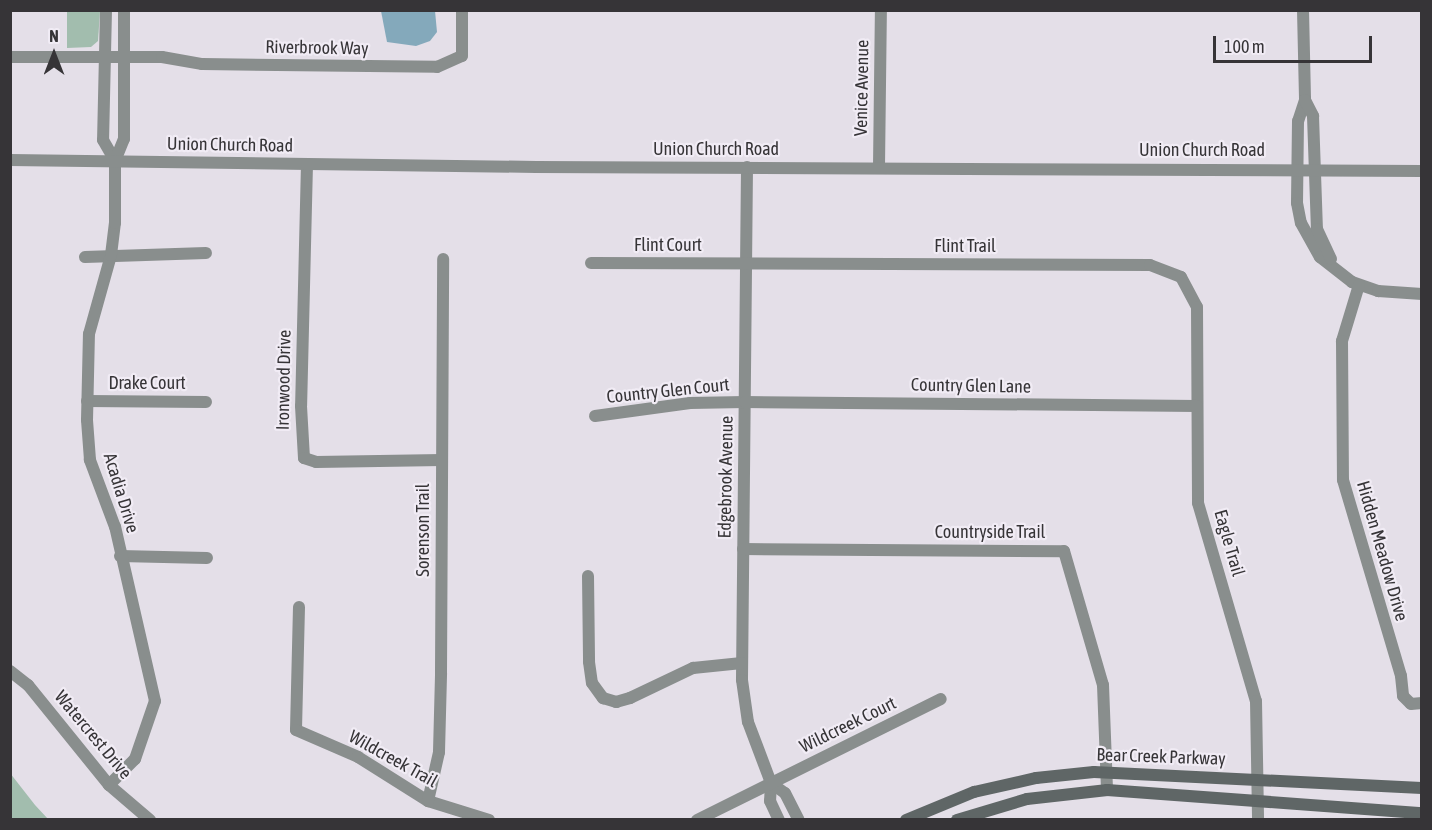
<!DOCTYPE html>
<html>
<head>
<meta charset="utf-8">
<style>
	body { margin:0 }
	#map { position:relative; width:1432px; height:830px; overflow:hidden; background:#e4dfe8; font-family:"Asap Condensed",sans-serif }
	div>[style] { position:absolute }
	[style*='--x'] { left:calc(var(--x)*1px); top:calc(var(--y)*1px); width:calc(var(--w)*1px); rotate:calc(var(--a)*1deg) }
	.green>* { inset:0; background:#a2bdae }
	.water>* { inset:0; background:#84a9bb }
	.minor>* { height:12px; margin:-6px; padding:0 6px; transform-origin:6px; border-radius:6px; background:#898e8d }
	.tertiary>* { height:12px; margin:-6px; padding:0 6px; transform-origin:6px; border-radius:6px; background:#898e8d }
	.secondary>* { height:12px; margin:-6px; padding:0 6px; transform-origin:6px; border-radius:6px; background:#5f6666 }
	span { translate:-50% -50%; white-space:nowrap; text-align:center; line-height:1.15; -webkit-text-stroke:4.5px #f1ecf5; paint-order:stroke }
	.street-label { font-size:18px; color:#363437 }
	.frame { position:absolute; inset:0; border:12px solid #363437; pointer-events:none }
	.north { position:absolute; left:24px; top:24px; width:60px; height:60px; -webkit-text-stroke:4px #f1ecf5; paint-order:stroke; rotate:0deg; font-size:16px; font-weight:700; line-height:24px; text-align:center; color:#363437 }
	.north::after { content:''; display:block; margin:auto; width:21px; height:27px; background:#363437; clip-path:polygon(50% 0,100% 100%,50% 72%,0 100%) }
	.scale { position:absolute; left:1213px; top:36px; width:159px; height:27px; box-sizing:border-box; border:3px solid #363437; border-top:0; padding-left:8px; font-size:18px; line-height:21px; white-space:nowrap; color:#363437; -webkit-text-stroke:4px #f1ecf5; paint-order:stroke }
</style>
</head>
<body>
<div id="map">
	<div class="green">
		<i style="clip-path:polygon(67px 11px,100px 11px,98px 41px,91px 47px,67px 48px)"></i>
		<i style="clip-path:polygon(10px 773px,35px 805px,48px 819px,11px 819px)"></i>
	</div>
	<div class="water">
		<i style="clip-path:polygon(381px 11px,435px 11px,437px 32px,430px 41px,416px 46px,387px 42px)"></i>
	</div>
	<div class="minor">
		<i style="--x:106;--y:10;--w:130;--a:91.3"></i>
		<i style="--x:103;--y:140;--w:24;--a:60"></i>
		<i style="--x:1303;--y:10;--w:90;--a:88.7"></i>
		<i style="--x:1305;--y:100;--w:22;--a:108"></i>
		<i style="--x:1298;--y:121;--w:82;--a:90.7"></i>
		<i style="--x:1297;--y:203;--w:20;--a:79"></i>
		<i style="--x:1301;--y:223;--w:39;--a:61"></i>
		<i style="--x:1320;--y:257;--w:41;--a:38"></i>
		<i style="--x:1352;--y:282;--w:28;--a:19"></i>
		<i style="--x:1378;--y:291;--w:44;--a:3.9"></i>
		<i style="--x:10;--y:57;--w:152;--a:0"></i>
		<i style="--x:162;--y:57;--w:41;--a:9.9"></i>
		<i style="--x:202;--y:64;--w:235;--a:0.7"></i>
		<i style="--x:437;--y:67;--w:27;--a:-24"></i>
		<i style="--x:462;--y:56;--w:46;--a:-90"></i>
		<i style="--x:1305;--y:100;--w:18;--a:63"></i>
		<i style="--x:1313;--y:116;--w:113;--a:88"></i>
		<i style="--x:1317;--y:229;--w:33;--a:65"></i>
		<i style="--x:307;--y:164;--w:242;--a:91.4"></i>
		<i style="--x:301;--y:406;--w:52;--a:86.7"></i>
		<i style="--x:304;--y:458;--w:13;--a:18"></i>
		<i style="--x:316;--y:462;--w:126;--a:-0.9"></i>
		<i style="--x:879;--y:166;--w:156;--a:-89.3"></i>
		<i style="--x:747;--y:167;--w:513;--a:90.56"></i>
		<i style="--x:742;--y:680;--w:42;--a:81.9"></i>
		<i style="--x:748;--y:722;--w:65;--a:69.3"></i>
		<i style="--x:771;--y:783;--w:18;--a:93"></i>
		<i style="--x:770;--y:801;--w:21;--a:65"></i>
		<i style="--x:85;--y:257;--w:121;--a:-1.9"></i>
		<i style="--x:591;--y:263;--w:559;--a:0.2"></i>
		<i style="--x:1150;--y:265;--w:33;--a:21"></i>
		<i style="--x:1181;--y:277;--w:34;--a:62"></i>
		<i style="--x:1197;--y:307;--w:196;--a:89.7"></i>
		<i style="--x:1198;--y:503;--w:206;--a:73.7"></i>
		<i style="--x:1256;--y:701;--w:119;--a:89"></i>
		<i style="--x:1359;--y:285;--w:59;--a:106.9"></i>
		<i style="--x:1342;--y:341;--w:139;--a:89.6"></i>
		<i style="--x:1343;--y:480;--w:204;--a:73.5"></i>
		<i style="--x:1401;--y:676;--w:20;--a:84"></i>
		<i style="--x:1403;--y:696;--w:11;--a:45"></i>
		<i style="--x:1411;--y:704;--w:11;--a:-5"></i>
		<i style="--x:87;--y:401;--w:119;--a:0.5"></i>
		<i style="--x:595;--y:416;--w:96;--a:-7.8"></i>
		<i style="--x:690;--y:403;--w:55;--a:-1"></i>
		<i style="--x:745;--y:402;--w:452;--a:0.5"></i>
		<i style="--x:743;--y:549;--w:321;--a:0.4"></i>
		<i style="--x:1064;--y:551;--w:140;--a:73.8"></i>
		<i style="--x:1103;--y:685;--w:105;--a:87.8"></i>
		<i style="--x:120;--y:556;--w:87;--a:1.3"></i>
		<i style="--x:588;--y:576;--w:86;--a:89.3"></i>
		<i style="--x:589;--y:662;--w:21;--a:82"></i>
		<i style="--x:592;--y:683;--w:19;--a:54"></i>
		<i style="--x:603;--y:698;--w:14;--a:17"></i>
		<i style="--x:616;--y:702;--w:15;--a:-16"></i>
		<i style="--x:630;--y:698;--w:70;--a:-25.5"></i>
		<i style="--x:693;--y:668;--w:49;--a:-5.8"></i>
		<i style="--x:299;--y:607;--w:123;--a:91.4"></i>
		<i style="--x:296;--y:730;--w:68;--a:23.5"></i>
		<i style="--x:358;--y:757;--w:83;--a:32.2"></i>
		<i style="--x:428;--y:801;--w:64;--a:17.3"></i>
		<i style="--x:10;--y:671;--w:23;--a:38"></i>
		<i style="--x:28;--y:685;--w:129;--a:51"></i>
		<i style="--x:109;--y:785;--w:54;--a:40.5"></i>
		<i style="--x:771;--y:783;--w:17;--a:36"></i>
		<i style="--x:785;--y:793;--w:30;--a:63"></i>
		<i style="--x:109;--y:785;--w:37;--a:-45"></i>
		<i style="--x:135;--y:759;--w:61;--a:-71"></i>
		<i style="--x:155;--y:701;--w:179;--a:-102.9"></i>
		<i style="--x:115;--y:527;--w:72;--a:-110.5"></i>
		<i style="--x:90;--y:460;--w:40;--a:-94.3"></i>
		<i style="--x:87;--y:420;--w:86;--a:-88.7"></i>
		<i style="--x:89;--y:334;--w:82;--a:-74.4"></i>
		<i style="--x:111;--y:255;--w:32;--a:-83"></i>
		<i style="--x:115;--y:223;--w:62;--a:-90"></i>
		<i style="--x:115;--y:161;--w:24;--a:-68"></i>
		<i style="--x:124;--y:139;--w:129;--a:-90"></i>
		<i style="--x:428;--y:801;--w:50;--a:-77.3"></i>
		<i style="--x:439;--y:752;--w:79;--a:-88.5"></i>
		<i style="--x:441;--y:673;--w:414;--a:-89.7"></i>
		<i style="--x:697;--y:820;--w:272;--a:-26.4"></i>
	</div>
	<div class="tertiary">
		<i style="--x:10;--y:160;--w:526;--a:0.76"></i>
		<i style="--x:536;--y:167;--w:886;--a:0.26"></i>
	</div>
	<div class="secondary">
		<i style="--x:906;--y:820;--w:74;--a:-22.4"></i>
		<i style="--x:974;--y:792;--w:64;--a:-12.7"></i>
		<i style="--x:1036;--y:778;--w:58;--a:-5.9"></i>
		<i style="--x:1094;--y:772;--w:328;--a:2.8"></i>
		<i style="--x:957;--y:820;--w:73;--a:-16.7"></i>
		<i style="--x:1027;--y:799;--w:81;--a:-6.4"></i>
		<i style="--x:1107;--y:790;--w:316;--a:4.2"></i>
	</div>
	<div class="street-label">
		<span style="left:317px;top:48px;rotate:1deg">Riverbrook Way</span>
		<span style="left:862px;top:88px;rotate:-89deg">Venice Avenue</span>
		<span style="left:230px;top:145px;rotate:1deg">Union Church Road</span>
		<span style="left:716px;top:149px">Union Church Road</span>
		<span style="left:1202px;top:150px">Union Church Road</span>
		<span style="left:668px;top:245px">Flint Court</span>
		<span style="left:965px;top:246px">Flint Trail</span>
		<span style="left:284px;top:380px;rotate:-89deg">Ironwood Drive</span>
		<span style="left:147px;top:383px">Drake Court</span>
		<span style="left:971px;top:386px;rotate:1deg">Country Glen Lane</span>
		<span style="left:668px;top:391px;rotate:-6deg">Country Glen Court</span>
		<span style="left:726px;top:477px;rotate:-89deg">Edgebrook Avenue</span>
		<span style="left:121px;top:493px;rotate:73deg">Acadia Drive</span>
		<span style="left:423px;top:530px;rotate:-90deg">Sorenson Trail</span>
		<span style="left:990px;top:532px">Countryside Trail</span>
		<span style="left:1229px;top:543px;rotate:74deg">Eagle Trail</span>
		<span style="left:1382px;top:551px;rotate:74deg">Hidden Meadow Drive</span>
		<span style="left:848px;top:725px;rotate:-26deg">Wildcreek Court</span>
		<span style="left:93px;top:735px;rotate:50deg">Watercrest Drive</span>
		<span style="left:1161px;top:757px;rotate:2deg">Bear Creek Parkway</span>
		<span style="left:393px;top:759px;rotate:29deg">Wildcreek Trail</span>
	</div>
	<div class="frame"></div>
	<div class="north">N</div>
	<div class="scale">100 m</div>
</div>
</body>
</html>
